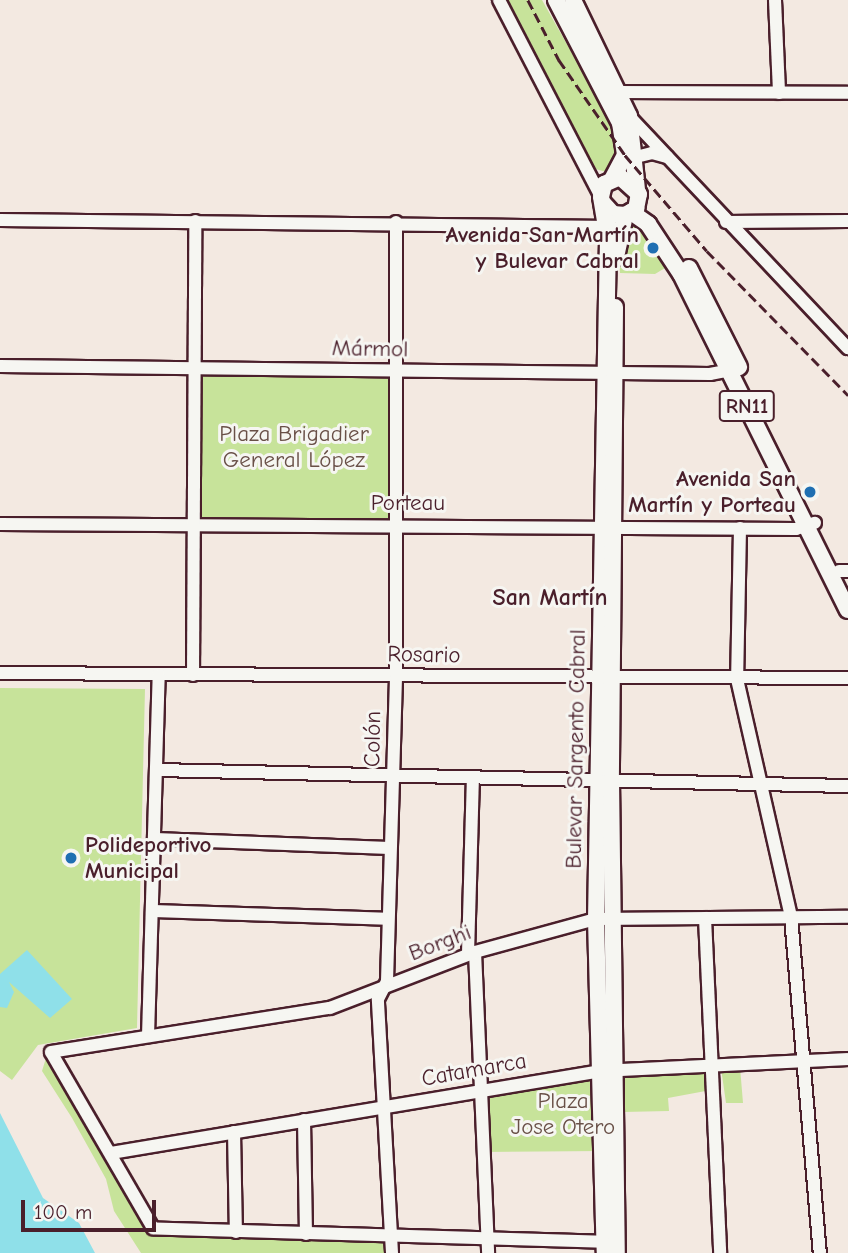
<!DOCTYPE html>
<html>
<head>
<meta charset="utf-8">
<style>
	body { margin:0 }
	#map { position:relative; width:848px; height:1253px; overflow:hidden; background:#f3e9e1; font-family:"Comic Neue",sans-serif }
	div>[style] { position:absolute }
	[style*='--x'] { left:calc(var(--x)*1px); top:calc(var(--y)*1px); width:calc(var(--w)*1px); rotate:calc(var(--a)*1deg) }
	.green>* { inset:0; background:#c7e39a }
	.water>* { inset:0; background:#8fe0e9 }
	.roads { filter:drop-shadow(2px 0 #4a1f2b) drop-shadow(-2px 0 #4a1f2b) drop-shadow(0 2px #4a1f2b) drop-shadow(0 -2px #4a1f2b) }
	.minor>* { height:12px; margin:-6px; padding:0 6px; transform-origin:6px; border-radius:6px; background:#f6f6f2 }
	.major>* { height:16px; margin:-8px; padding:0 8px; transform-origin:8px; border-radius:8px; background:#f6f6f2 }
	.rail>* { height:2.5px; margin-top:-1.25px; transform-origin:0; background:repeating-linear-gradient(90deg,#4a1f2b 0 10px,transparent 0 15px) }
	.dots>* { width:19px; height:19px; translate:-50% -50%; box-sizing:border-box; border:4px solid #f6f6f2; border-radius:50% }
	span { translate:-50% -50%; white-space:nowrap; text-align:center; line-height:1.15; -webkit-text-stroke:6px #f6f6f2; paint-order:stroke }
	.shield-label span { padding:2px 5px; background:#f6f6f2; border:2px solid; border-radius:5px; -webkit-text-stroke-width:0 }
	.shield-label { font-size:21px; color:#4a1f2b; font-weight:700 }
	.poi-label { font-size:23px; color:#4a1f2b; font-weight:700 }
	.right { translate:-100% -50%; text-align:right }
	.left { translate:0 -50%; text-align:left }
	.street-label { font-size:23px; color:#4a1f2b }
	.park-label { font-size:23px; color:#695047 }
	.neighbourhood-label { font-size:24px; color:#4a1f2b; font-weight:700 }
	.scale { position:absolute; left:21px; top:1200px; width:135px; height:32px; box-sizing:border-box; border:4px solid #4a1f2b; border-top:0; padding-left:9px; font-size:21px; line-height:24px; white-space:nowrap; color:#4a1f2b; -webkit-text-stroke:5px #f6f6f2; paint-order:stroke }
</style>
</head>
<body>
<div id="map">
	<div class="green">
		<i style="clip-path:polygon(507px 0,542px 0,613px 126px,618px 156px,606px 172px,592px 168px)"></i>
		<i style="clip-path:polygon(632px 223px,636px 225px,665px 268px,655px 274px,620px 273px,619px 245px,625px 225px)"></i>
		<i style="clip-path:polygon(194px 368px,396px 371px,395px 524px,192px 526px)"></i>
		<i style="clip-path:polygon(0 688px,145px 689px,137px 1028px,38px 1045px,12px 1080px,0 1071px)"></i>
		<i style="clip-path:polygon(54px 1056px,153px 1228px,390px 1239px,392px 1253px,141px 1253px,114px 1211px,106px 1179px,72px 1118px,42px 1071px,46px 1058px)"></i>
		<i style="clip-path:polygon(740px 1067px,743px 1103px,726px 1103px,721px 1068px)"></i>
		<i style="clip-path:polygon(711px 1069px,711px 1090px,668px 1098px,669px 1111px,623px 1112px,621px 1073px)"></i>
		<i style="clip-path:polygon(601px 1071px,603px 1151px,484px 1152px,484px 1089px)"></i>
	</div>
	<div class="water">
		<i style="clip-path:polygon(27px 950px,72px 999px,50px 1018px,9px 982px,14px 992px,7px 1008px,0 1007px,0 974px)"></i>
		<i style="clip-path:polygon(0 1113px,43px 1198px,79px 1223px,95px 1253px,0 1253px)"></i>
	</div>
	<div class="roads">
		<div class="minor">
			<i style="--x:499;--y:0;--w:222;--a:62.6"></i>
			<i style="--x:775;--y:0;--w:93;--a:87.5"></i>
			<i style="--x:614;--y:92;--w:234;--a:0.2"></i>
			<i style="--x:629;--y:116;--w:319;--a:46.7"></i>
			<i style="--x:636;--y:157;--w:16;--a:-14"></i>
			<i style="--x:652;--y:153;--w:16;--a:15"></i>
			<i style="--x:0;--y:220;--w:612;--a:0.66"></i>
			<i style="--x:726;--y:222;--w:122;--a:-0.5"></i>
			<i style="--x:0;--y:366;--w:710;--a:0.65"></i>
			<i style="--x:710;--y:374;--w:26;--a:-11"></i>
			<i style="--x:0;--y:524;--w:796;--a:0.36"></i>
			<i style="--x:796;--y:529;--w:20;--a:-18"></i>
			<i style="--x:740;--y:528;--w:151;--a:91.1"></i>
			<i style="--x:737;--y:679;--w:244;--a:77.2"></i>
			<i style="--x:791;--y:917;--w:337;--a:85.1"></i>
			<i style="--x:839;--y:571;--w:9;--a:0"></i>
			<i style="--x:0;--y:673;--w:848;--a:0.34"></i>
			<i style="--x:193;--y:675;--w:454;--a:-89.7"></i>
			<i style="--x:157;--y:770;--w:691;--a:1.33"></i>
			<i style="--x:155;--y:839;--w:235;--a:2.2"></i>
			<i style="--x:152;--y:911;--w:236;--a:1.9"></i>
			<i style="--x:705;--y:918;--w:335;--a:87.4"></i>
			<i style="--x:475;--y:952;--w:301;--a:87.5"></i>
			<i style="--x:468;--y:954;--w:176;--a:-88.4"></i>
			<i style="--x:148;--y:1036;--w:361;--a:-88.3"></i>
			<i style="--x:304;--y:1120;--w:114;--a:89"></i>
			<i style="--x:234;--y:1132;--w:100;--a:88.9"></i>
			<i style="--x:111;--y:1153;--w:497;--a:-9.5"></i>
			<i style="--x:601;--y:1071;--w:247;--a:-2.8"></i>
			<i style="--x:614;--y:1242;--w:461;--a:-178.3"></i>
			<i style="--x:153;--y:1228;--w:203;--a:-120.1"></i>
			<i style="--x:51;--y:1052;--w:282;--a:-9"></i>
			<i style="--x:330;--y:1008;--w:155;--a:-21.1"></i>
			<i style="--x:475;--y:952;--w:125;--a:-15.3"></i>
			<i style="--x:596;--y:919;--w:252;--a:-0.5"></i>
			<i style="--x:392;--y:1253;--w:254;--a:-93.2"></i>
			<i style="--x:378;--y:999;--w:20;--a:-63"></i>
			<i style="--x:387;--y:981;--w:306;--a:-88.3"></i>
			<i style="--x:396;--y:675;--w:453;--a:-90"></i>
		</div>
		<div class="major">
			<i style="--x:556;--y:0;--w:139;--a:62.5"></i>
			<i style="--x:620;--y:123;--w:32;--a:81"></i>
			<i style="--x:625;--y:155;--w:26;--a:118"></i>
			<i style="--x:573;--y:0;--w:129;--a:64.2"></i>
			<i style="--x:629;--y:116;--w:74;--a:83.8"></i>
			<i style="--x:603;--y:203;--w:15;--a:48"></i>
			<i style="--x:613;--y:214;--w:12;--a:5"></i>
			<i style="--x:625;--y:215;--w:13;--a:-29"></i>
			<i style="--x:636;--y:209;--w:15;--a:-79"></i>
			<i style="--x:639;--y:194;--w:25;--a:-138"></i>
			<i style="--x:620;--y:177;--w:17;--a:156"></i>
			<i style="--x:604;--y:184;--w:13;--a:103"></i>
			<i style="--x:601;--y:197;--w:43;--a:80.5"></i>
			<i style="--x:608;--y:239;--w:680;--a:91.01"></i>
			<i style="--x:596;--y:919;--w:334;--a:88.5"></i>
			<i style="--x:631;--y:212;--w:21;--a:35"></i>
			<i style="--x:648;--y:224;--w:60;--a:56.6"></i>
			<i style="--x:681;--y:274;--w:375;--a:63.6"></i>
			<i style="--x:616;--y:257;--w:43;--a:-77.9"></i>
			<i style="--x:689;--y:268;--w:111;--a:63.2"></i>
			<i style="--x:615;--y:307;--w:473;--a:90.5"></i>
			<i style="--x:611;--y:780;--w:473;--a:89.3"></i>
		</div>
	</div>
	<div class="rail">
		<i style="--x:528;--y:0;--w:68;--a:62.7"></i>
		<i style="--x:559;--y:60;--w:116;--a:55.2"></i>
		<i style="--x:625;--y:155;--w:126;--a:49.5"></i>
		<i style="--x:707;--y:251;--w:202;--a:45.6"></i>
	</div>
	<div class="dots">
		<i style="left:653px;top:248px;background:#1f6fb2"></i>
		<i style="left:810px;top:492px;background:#1f6fb2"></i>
		<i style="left:71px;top:858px;background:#1f6fb2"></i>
	</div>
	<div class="shield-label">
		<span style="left:747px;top:406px">RN11</span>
	</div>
	<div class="poi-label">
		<span class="right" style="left:639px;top:248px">Avenida San Martín<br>y Bulevar Cabral</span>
		<span class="right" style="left:796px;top:492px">Avenida San<br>Martín y Porteau</span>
		<span class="left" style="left:85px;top:858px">Polideportivo<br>Municipal</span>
	</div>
	<div class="street-label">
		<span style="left:370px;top:349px;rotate:1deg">Mármol</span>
		<span style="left:408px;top:503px">Porteau</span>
		<span style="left:424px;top:655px;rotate:1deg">Rosario</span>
		<span style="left:373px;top:739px;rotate:-89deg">Colón</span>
		<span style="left:576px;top:749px;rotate:-89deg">Bulevar Sargento Cabral</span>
		<span style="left:440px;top:943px;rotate:-21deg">Borghi</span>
		<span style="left:474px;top:1070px;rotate:-10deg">Catamarca</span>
	</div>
	<div class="park-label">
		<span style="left:294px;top:447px">Plaza Brigadier<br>General López</span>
		<span style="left:563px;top:1114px">Plaza<br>Jose Otero</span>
	</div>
	<div class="neighbourhood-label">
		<span style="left:550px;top:598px">San Martín</span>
	</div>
	<div class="scale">100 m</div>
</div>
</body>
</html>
